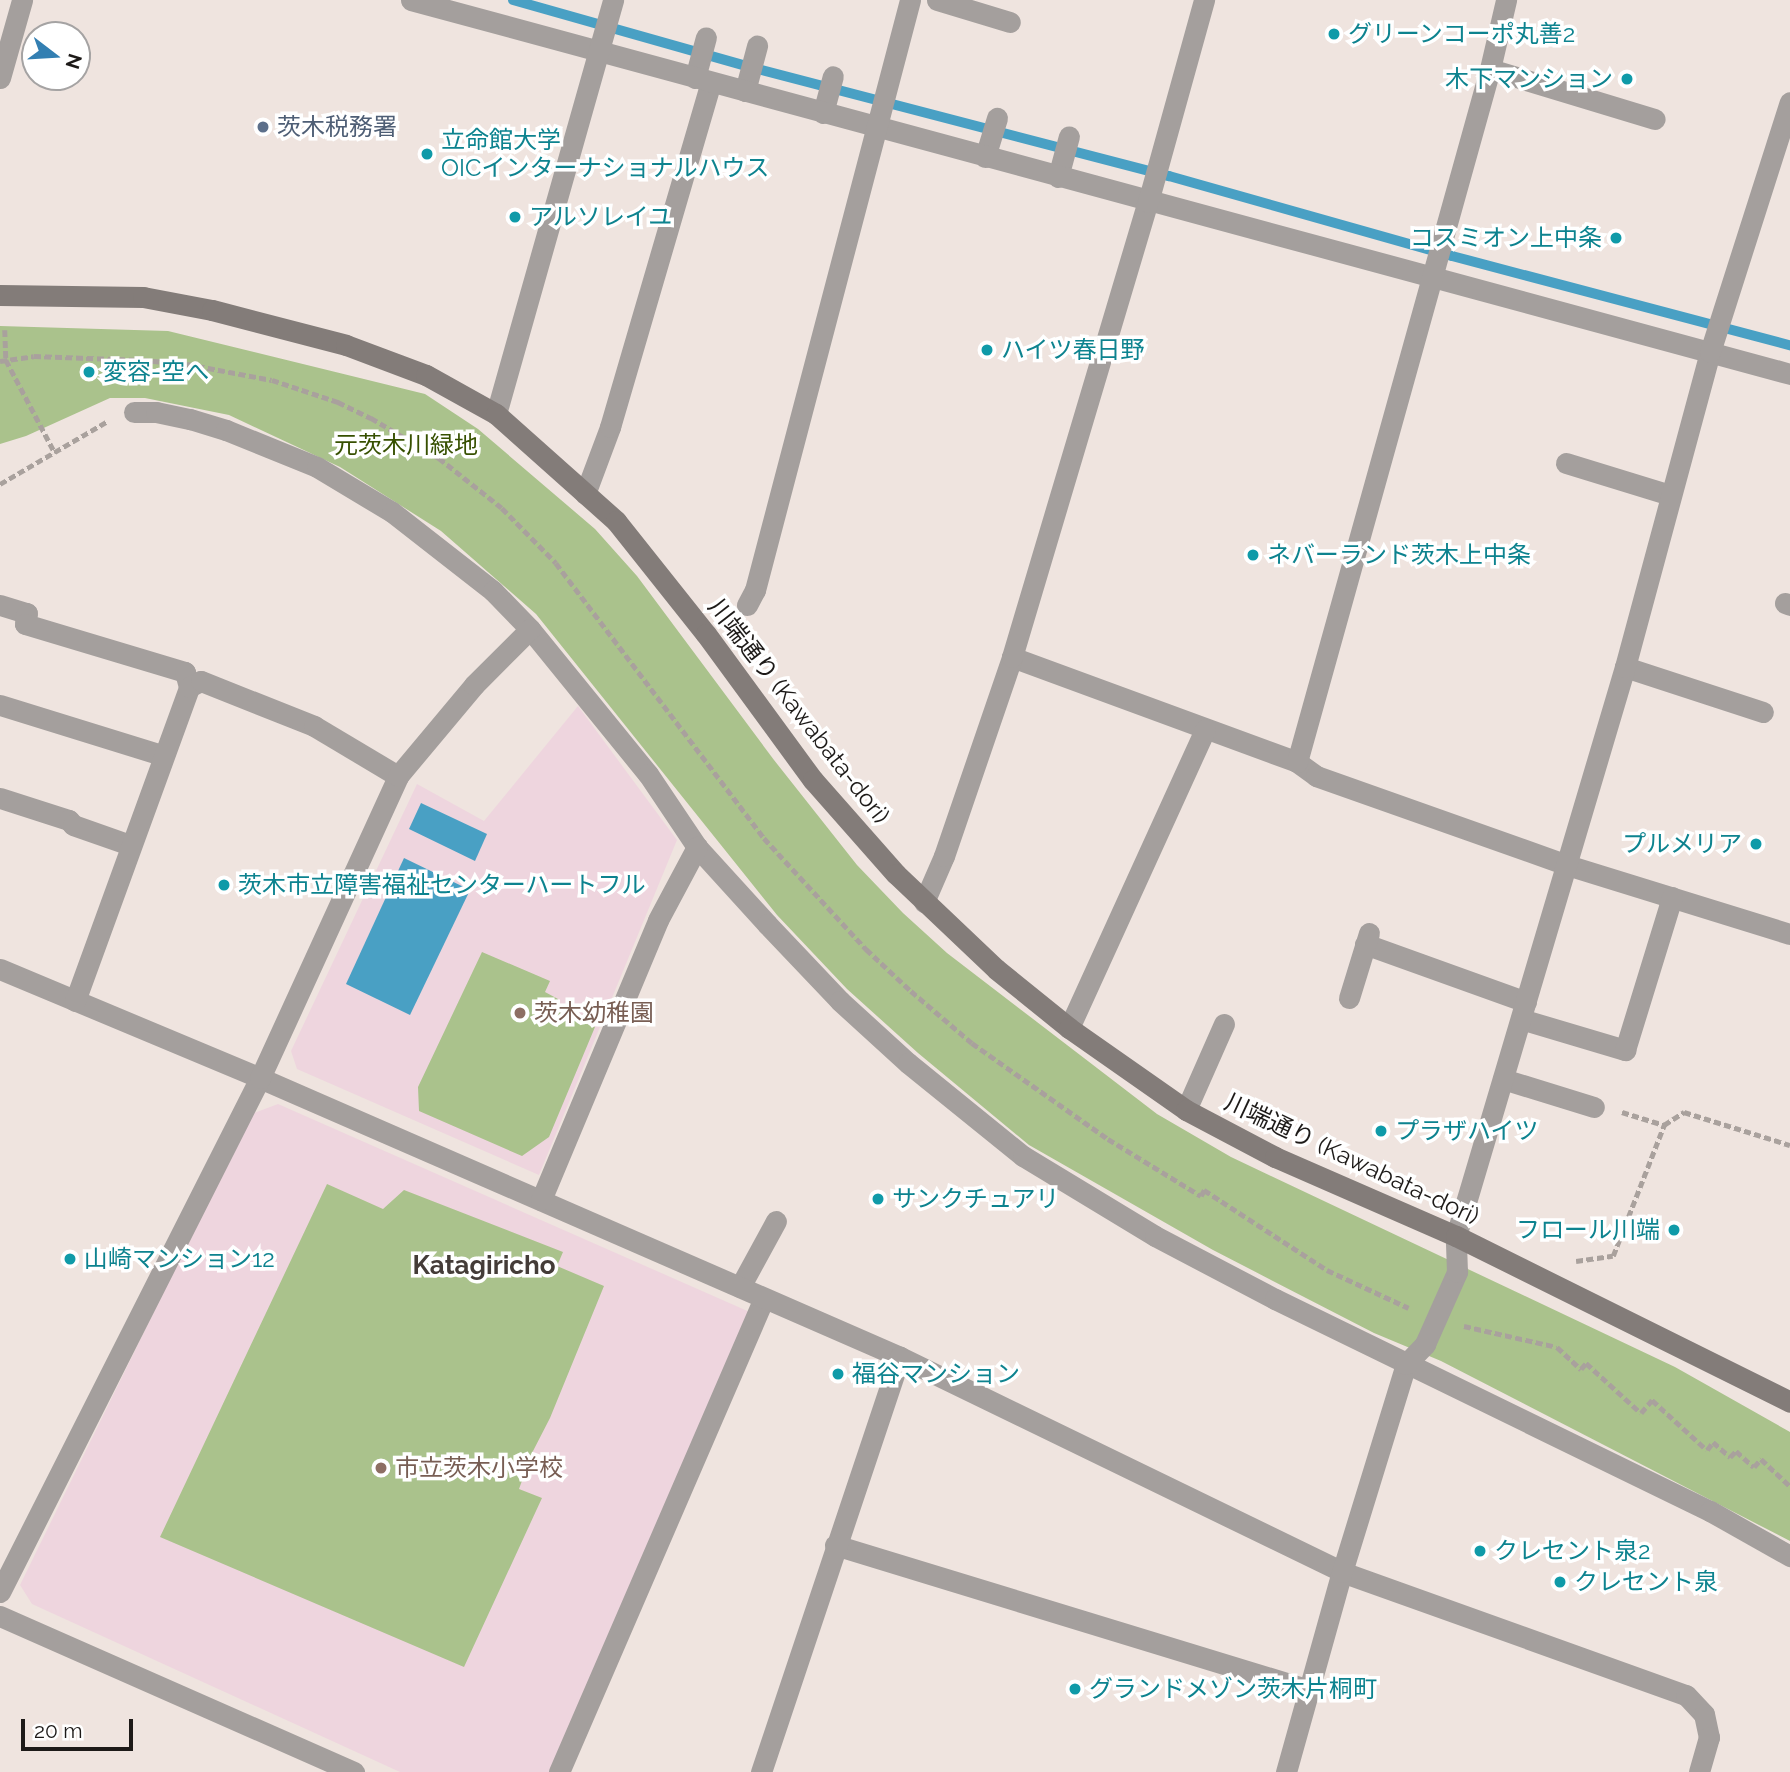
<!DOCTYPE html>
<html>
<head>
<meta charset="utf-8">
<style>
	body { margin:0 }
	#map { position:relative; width:1790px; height:1772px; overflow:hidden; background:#efe4df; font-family:Raleway,"Noto Sans JP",sans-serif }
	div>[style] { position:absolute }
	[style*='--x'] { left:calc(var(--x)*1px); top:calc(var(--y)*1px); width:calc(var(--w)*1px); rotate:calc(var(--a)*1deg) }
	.education>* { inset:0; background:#eed5de }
	.green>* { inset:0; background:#aac28c }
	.water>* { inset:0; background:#49a0c4 }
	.stream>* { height:10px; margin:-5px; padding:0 5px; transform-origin:5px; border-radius:5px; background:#49a0c4 }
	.path>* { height:4.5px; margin-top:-2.25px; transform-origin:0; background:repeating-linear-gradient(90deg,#a9a19d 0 7px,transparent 0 10.5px) }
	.lane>* { height:21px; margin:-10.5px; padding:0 10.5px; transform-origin:10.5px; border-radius:10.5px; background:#a49f9d }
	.street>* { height:21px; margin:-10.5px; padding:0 10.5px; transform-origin:10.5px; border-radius:10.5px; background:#a49f9d }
	.secondary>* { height:21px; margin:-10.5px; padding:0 10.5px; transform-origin:10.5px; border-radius:10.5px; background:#837c79 }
	.dots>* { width:19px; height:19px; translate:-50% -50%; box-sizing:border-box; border:4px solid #fff; border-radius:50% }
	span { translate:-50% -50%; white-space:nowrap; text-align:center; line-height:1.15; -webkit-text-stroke:7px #fff; paint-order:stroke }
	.culture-label { font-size:24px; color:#0d838f }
	.left { translate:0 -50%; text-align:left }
	.right { translate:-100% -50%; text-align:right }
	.service-label { font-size:24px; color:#4e5e75 }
	.park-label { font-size:24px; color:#375001 }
	.street-label { font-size:24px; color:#1d1a18 }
	.education-label { font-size:24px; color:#785e54 }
	.neighbourhood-label { font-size:26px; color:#443c38; font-weight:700 }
	.north { position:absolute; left:21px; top:21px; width:70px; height:70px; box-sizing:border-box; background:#fff; border:2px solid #a5a3a3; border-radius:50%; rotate:107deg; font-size:19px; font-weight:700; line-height:28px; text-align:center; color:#1d1a18 }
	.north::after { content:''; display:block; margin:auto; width:24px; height:32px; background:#337fb2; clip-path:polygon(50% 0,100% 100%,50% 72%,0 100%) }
	.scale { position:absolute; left:21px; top:1719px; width:112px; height:32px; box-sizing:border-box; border:4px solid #1d1a18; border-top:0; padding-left:9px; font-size:21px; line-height:24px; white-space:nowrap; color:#1d1a18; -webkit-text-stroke:5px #fff; paint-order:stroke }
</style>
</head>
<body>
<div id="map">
	<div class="education">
		<i style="clip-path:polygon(578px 706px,677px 840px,539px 1175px,297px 1069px,291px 1051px,417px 784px,484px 821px)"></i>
		<i style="clip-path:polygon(278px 1104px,752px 1313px,554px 1772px,400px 1772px,32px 1604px,20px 1585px,251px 1114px)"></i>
	</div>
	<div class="green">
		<i style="clip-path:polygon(0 326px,168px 331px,425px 394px,478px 429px,595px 529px,637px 576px,774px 760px,857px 865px,903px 913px,947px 953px,1157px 1114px,1231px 1157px,1675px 1367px,1790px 1432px,1790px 1541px,1441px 1361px,1374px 1333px,1213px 1250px,1029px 1145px,918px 1053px,847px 989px,777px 915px,536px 614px,441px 531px,340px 467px,229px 415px,145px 398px,110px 398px,26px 436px,0 444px)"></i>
		<i style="clip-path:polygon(482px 952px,550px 981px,545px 992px,558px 999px,554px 1010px,595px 1027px,549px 1137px,522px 1156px,419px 1111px,418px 1087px)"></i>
		<i style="clip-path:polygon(327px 1184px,383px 1209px,404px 1190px,563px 1252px,557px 1266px,604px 1286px,550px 1418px,532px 1453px,519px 1489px,542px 1498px,464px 1667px,160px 1537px)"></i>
	</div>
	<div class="water">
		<i style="clip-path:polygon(421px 803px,487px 834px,475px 861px,409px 829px)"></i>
		<i style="clip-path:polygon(404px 858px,470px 890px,410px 1015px,346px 984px)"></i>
	</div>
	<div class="stream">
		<i style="--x:513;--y:0;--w:242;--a:15.8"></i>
		<i style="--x:746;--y:66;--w:437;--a:14.6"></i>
		<i style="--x:1169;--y:176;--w:294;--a:15.8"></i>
		<i style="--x:1452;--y:256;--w:350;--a:14.8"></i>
	</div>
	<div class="path">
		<i style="--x:5;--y:330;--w:30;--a:88"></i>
		<i style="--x:6;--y:360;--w:105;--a:62.2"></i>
		<i style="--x:0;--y:361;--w:34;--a:-8"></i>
		<i style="--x:34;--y:356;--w:108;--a:2.1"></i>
		<i style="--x:142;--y:360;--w:45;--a:5.1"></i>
		<i style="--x:187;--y:364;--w:86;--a:10.7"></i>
		<i style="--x:272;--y:380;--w:70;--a:18.4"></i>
		<i style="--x:338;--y:402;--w:37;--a:26"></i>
		<i style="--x:371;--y:418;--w:79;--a:30.5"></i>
		<i style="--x:439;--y:458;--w:80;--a:38.4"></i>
		<i style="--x:502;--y:508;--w:77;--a:45.5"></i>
		<i style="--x:556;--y:563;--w:345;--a:52.9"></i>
		<i style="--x:764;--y:838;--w:151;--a:47.4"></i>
		<i style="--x:866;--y:949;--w:62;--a:43"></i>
		<i style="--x:911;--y:991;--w:80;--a:40.4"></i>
		<i style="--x:972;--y:1043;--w:166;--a:35.2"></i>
		<i style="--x:1108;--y:1139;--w:109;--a:31.5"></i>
		<i style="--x:1201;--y:1196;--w:7;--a:-63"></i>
		<i style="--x:1204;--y:1190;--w:147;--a:33"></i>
		<i style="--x:1327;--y:1270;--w:90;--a:24.9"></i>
		<i style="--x:0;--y:484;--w:125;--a:-30.3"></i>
		<i style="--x:1622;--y:1112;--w:44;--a:17.2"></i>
		<i style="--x:1664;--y:1125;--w:24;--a:-33"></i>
		<i style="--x:1684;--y:1112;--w:111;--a:17.3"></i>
		<i style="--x:1576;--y:1261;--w:37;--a:-8"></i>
		<i style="--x:1613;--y:1256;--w:141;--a:-68.7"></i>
		<i style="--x:1464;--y:1326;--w:95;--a:12.7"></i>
		<i style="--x:1557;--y:1347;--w:33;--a:43"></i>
		<i style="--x:1581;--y:1369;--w:8;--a:-50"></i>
		<i style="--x:1586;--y:1363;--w:74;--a:42.3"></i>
		<i style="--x:1641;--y:1413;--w:17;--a:-50"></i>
		<i style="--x:1652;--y:1400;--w:74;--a:42.3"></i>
		<i style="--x:1707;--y:1450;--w:10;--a:-53"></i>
		<i style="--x:1713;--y:1442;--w:23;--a:41"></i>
		<i style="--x:1730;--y:1457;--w:8;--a:-45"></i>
		<i style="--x:1736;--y:1451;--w:24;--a:42"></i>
		<i style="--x:1754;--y:1467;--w:11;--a:-49"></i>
		<i style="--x:1761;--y:1459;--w:40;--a:43"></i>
	</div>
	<div class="lane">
		<i style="--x:937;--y:0;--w:76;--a:16.8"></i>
		<i style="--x:695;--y:78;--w:42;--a:-75"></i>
		<i style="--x:745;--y:91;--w:47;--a:-75.1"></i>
		<i style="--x:823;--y:113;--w:38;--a:-75"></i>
		<i style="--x:985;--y:157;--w:41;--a:-72.9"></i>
		<i style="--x:1058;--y:177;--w:42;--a:-75"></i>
		<i style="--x:1566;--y:463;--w:109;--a:17.1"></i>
		<i style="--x:585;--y:494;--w:72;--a:-69.5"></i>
		<i style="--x:610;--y:427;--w:359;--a:-73.7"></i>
		<i style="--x:1785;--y:603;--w:5;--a:22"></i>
		<i style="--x:1625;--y:667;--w:145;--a:18.1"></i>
		<i style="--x:1297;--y:762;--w:24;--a:36"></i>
		<i style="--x:1316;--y:776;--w:266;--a:19.5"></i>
		<i style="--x:0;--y:798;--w:72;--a:17.7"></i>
		<i style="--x:69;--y:820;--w:6;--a:51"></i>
		<i style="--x:73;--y:825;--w:60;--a:19.3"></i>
		<i style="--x:1365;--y:944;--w:171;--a:19.8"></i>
		<i style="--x:1349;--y:998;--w:68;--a:-72.9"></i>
		<i style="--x:1503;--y:1079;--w:95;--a:17.1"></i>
		<i style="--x:1186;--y:1110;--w:94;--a:-66.2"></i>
		<i style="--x:740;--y:1287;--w:75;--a:-61.4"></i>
		<i style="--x:835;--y:1545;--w:496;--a:17"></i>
		<i style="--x:559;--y:1772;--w:516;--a:-66.61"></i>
	</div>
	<div class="street">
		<i style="--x:411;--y:0;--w:1429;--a:15.17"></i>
		<i style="--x:1490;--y:69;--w:172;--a:16.9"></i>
		<i style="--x:0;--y:78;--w:81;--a:-74.2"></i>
		<i style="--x:134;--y:412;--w:22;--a:0"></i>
		<i style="--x:156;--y:412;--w:35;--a:12"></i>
		<i style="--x:190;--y:419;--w:38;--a:17"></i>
		<i style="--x:226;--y:430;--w:98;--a:22.1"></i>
		<i style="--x:317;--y:467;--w:87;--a:31"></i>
		<i style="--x:392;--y:512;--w:128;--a:38"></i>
		<i style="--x:493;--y:591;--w:53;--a:45.8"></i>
		<i style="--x:530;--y:629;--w:187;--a:50.9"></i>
		<i style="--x:648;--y:774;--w:88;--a:56.1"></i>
		<i style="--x:697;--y:847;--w:104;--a:47.7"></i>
		<i style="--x:767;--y:924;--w:106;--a:46.5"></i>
		<i style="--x:840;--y:1001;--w:92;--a:42.4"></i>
		<i style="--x:908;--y:1063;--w:148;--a:39"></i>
		<i style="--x:1023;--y:1156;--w:154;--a:31.2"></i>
		<i style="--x:1155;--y:1236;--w:136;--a:27.7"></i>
		<i style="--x:1275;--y:1299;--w:484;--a:26"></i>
		<i style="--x:1710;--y:1511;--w:92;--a:29.4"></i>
		<i style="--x:496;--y:414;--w:430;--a:-74.2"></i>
		<i style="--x:0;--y:605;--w:28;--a:17"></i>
		<i style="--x:27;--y:613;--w:11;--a:100"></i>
		<i style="--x:25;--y:624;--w:167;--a:16.7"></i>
		<i style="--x:185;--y:672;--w:16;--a:75"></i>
		<i style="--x:747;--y:605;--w:17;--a:-62"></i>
		<i style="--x:755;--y:590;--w:610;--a:-75.28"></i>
		<i style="--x:1012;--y:657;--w:304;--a:20.2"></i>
		<i style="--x:1297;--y:762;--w:719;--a:-74.44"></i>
		<i style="--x:1490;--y:69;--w:71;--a:-76.9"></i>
		<i style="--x:0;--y:705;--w:170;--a:17.2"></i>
		<i style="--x:1567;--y:865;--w:233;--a:17.2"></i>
		<i style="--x:924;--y:902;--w:50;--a:-66.5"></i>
		<i style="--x:944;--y:856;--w:210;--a:-71.1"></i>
		<i style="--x:1012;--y:657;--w:475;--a:-73.4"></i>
		<i style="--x:1148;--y:202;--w:210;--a:-74.5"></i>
		<i style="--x:0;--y:969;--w:282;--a:22.7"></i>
		<i style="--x:260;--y:1078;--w:698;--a:23.55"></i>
		<i style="--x:900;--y:1357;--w:492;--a:25.9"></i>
		<i style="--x:1342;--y:1572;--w:365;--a:19.7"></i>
		<i style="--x:1686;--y:1695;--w:26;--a:47"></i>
		<i style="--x:1704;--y:1714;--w:24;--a:78"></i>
		<i style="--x:1709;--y:1737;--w:36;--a:106"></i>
		<i style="--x:75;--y:1001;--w:334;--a:-70"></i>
		<i style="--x:189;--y:687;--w:13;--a:-27"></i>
		<i style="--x:201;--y:681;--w:122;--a:21.7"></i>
		<i style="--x:314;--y:726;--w:98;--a:30.8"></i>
		<i style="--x:1521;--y:1019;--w:109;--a:16.6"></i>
		<i style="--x:1625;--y:1050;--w:160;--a:-72.9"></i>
		<i style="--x:1069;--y:1028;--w:328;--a:-65.5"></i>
		<i style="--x:541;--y:1200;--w:303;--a:-67.3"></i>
		<i style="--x:658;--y:920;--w:83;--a:-61.9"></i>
		<i style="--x:0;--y:1592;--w:576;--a:-63.17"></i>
		<i style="--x:260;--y:1078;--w:332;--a:-65.4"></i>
		<i style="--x:398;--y:776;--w:119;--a:-50.1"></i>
		<i style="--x:474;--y:685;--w:79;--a:-45"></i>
		<i style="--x:0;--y:1616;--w:387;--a:23.8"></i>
		<i style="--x:761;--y:1772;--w:438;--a:-71.5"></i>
		<i style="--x:1286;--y:1772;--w:208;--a:-74.4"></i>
		<i style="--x:1342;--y:1572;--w:218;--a:-72.9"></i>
		<i style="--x:1406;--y:1364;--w:28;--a:-46"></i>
		<i style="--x:1425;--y:1344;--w:79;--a:-66"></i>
		<i style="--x:1457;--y:1272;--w:36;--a:-92"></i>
		<i style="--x:1456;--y:1236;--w:594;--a:-73.46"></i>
		<i style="--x:1625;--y:667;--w:326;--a:-74.9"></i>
		<i style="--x:1710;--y:352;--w:262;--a:-72.3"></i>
	</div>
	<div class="secondary">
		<i style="--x:0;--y:295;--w:143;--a:0.8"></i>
		<i style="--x:143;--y:297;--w:70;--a:10.7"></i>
		<i style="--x:212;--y:310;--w:138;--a:14.6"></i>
		<i style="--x:346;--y:345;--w:85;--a:20.6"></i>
		<i style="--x:426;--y:375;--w:80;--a:29.1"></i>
		<i style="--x:496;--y:414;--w:161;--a:41.7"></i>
		<i style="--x:616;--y:521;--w:144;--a:51.5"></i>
		<i style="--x:706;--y:634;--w:181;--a:53.8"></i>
		<i style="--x:813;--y:780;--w:125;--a:48.6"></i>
		<i style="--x:896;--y:874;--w:138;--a:43.5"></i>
		<i style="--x:996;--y:969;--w:94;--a:38.9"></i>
		<i style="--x:1069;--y:1028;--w:143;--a:35"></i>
		<i style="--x:1186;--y:1110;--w:101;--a:27.8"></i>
		<i style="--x:1275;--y:1157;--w:197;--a:23.6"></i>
		<i style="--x:1456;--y:1236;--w:373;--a:26.4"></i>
	</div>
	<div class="dots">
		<i style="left:1334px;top:34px;background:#0f9aa8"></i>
		<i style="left:1627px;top:79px;background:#0f9aa8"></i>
		<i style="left:263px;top:127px;background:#5c6f8a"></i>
		<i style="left:427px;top:154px;background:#0f9aa8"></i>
		<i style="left:515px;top:217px;background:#0f9aa8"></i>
		<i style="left:1616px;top:238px;background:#0f9aa8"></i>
		<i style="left:987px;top:350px;background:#0f9aa8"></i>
		<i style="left:89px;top:372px;background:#0f9aa8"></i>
		<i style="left:1253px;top:555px;background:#0f9aa8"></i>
		<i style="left:1756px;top:844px;background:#0f9aa8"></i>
		<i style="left:224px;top:885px;background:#0f9aa8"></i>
		<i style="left:520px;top:1013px;background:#8d6e63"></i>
		<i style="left:1381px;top:1131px;background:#0f9aa8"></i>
		<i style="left:878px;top:1199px;background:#0f9aa8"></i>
		<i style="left:1674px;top:1230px;background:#0f9aa8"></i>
		<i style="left:70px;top:1259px;background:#0f9aa8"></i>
		<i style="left:838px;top:1374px;background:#0f9aa8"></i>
		<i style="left:381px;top:1468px;background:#8d6e63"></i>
		<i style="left:1480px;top:1551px;background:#0f9aa8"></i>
		<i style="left:1560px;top:1582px;background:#0f9aa8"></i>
		<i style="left:1075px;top:1689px;background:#0f9aa8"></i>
	</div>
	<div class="culture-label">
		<span class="left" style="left:1348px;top:34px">グリーンコーポ丸善2</span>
		<span class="right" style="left:1613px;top:79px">木下マンション</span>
		<span class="left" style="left:441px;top:154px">立命館大学<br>OICインターナショナルハウス</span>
		<span class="left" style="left:529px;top:217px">アルソレイユ</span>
		<span class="right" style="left:1602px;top:238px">コスミオン上中条</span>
		<span class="left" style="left:1001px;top:350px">ハイツ春日野</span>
		<span class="left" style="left:103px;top:372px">変容-空へ</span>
		<span class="left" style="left:1267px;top:555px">ネバーランド茨木上中条</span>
		<span class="right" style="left:1742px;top:844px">プルメリア</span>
		<span class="left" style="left:238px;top:885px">茨木市立障害福祉センターハートフル</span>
		<span class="left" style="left:1395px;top:1131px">プラザハイツ</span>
		<span class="left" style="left:892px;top:1199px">サンクチュアリ</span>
		<span class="right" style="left:1660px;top:1230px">フロール川端</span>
		<span class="left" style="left:84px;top:1259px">山崎マンション12</span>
		<span class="left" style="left:852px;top:1374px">福谷マンション</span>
		<span class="left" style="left:1494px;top:1551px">クレセント泉2</span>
		<span class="left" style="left:1574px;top:1582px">クレセント泉</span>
		<span class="left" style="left:1089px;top:1689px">グランドメゾン茨木片桐町</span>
	</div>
	<div class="service-label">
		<span class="left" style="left:277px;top:127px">茨木税務署</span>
	</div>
	<div class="park-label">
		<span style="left:406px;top:445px">元茨木川緑地</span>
	</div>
	<div class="street-label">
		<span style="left:799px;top:711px;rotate:52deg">川端通り (Kawabata-dori)</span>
		<span style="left:1352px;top:1159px;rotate:25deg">川端通り (Kawabata-dori)</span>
	</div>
	<div class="education-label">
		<span class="left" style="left:534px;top:1013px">茨木幼稚園</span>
		<span class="left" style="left:395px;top:1468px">市立茨木小学校</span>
	</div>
	<div class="neighbourhood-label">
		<span style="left:484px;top:1266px">Katagiricho</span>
	</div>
	<div class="north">N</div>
	<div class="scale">20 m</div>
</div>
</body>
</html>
